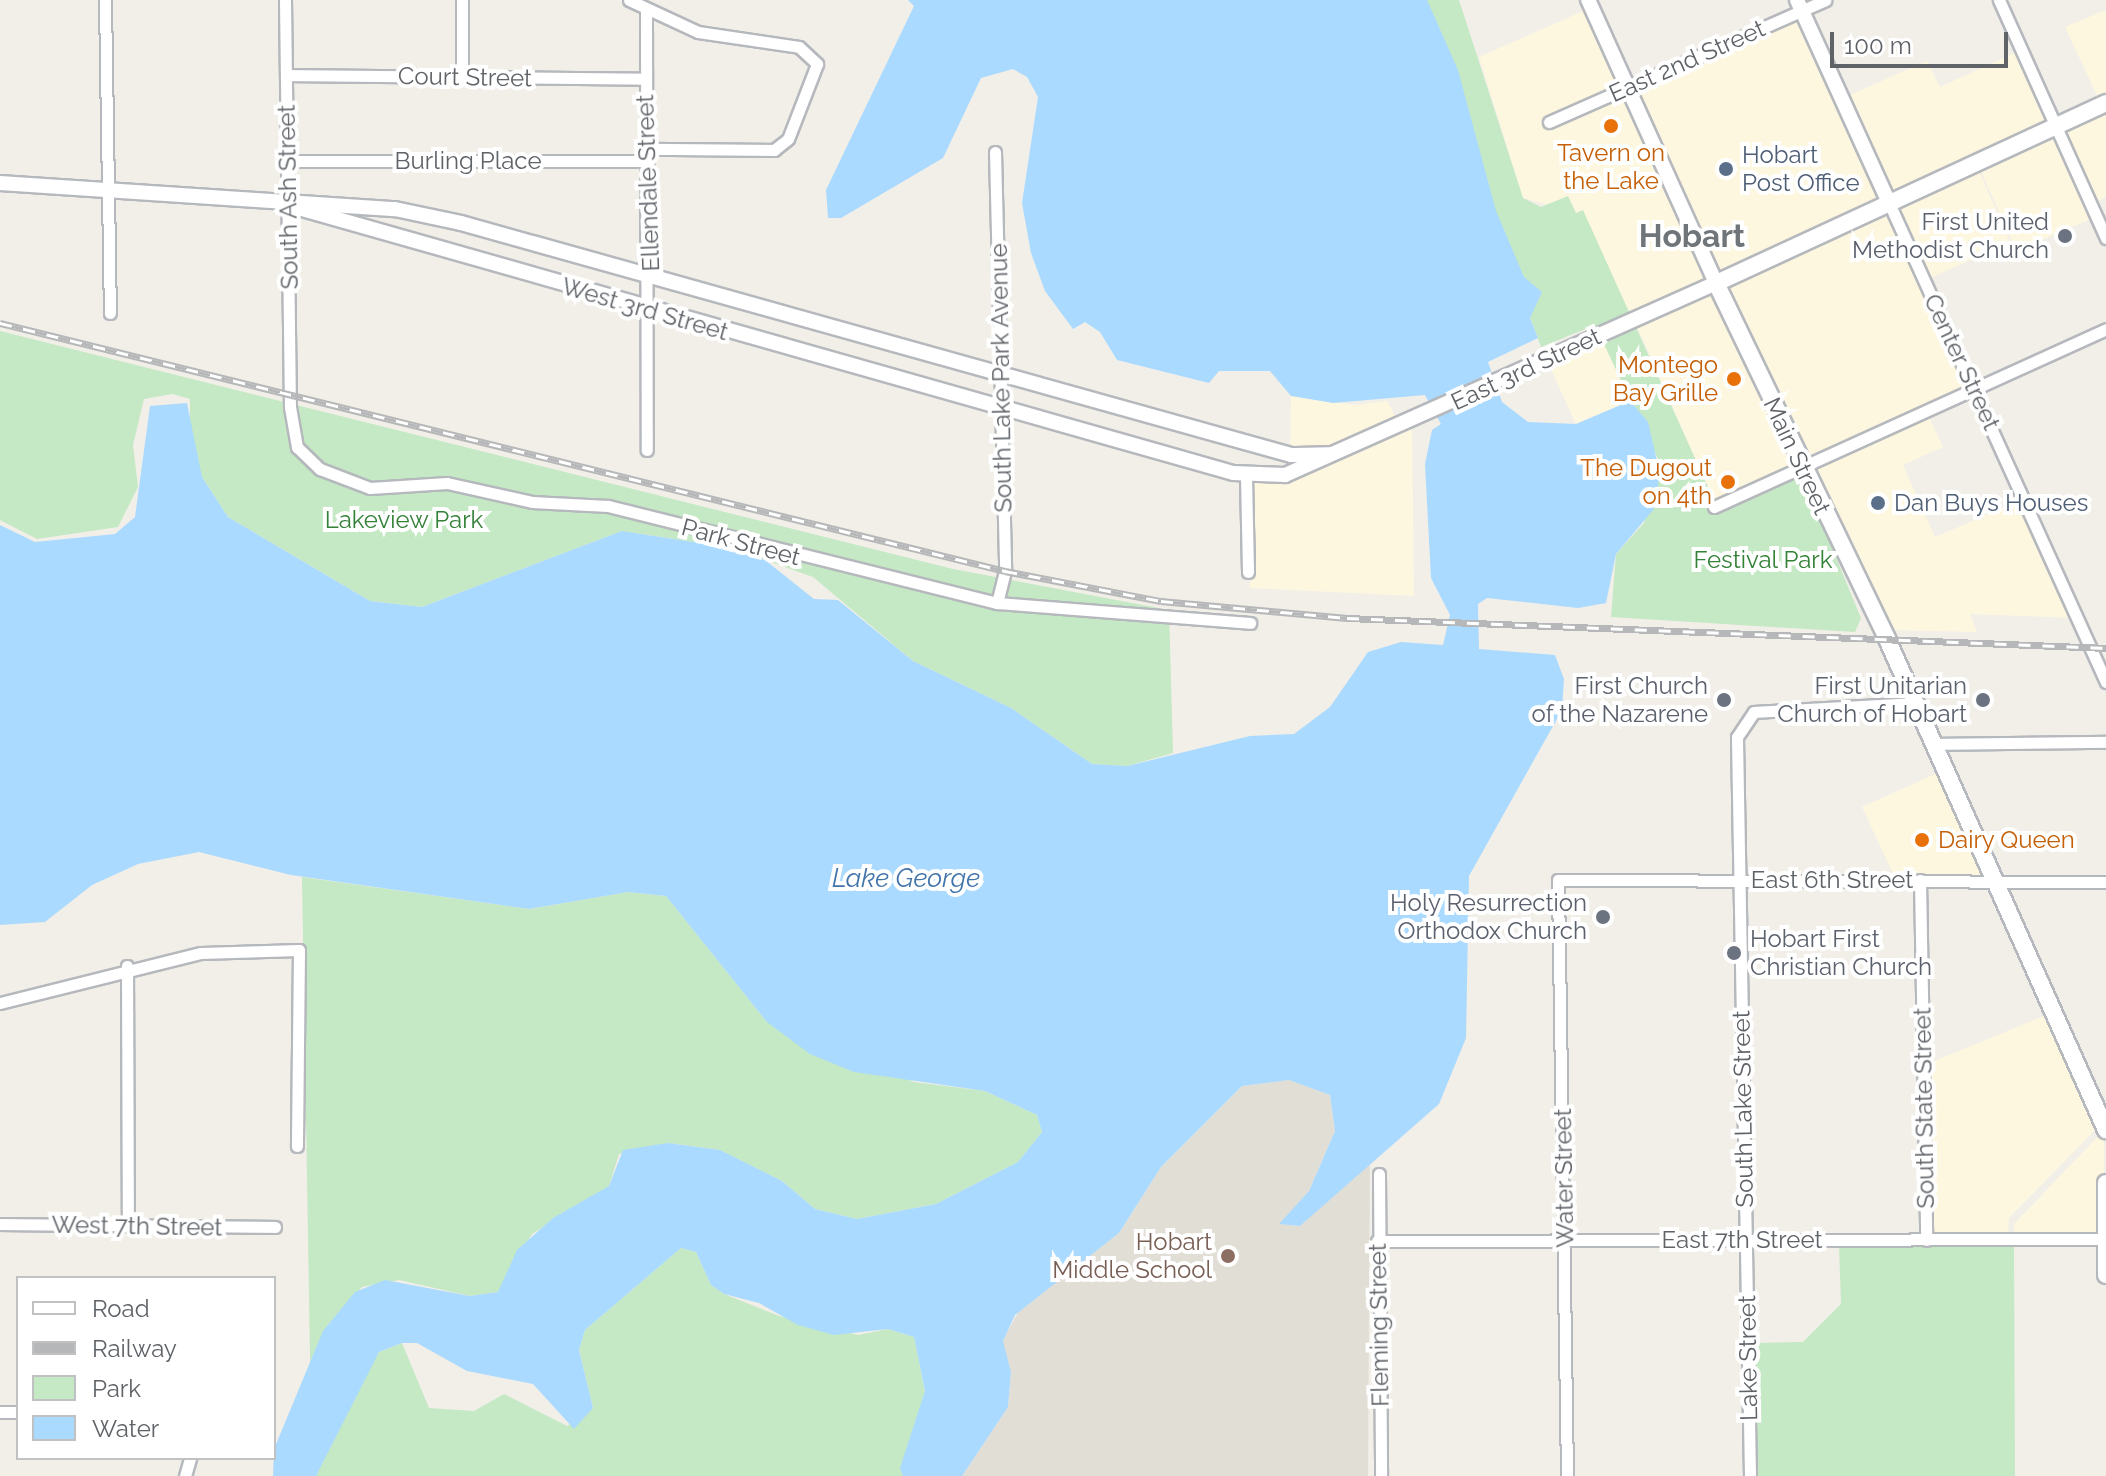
<!DOCTYPE html>
<html>
<head>
<meta charset="utf-8">
<style>
	body { margin:0 }
	#map { position:relative; width:2106px; height:1476px; overflow:hidden; background:#f1efe8; font-family:Raleway,sans-serif }
	div>[style] { position:absolute }
	[style*='--x'] { left:calc(var(--x)*1px); top:calc(var(--y)*1px); width:calc(var(--w)*1px); rotate:calc(var(--a)*1deg) }
	.commercial>* { inset:0; background:#fef7e0 }
	.education>* { inset:0; background:#e1ded6 }
	.green>* { inset:0; background:#c5e8c5 }
	.water>* { inset:0; background:#aadaff }
	.roads { filter:drop-shadow(2px 0 #b5b8bc) drop-shadow(-2px 0 #b5b8bc) drop-shadow(0 2px #b5b8bc) drop-shadow(0 -2px #b5b8bc) }
	.minor>* { height:11px; margin:-5.5px; padding:0 5.5px; transform-origin:5.5px; border-radius:5.5px; background:#fff }
	.tertiary>* { height:14px; margin:-7px; padding:0 7px; transform-origin:7px; border-radius:7px; background:#fff }
	.secondary>* { height:16px; margin:-8px; padding:0 8px; transform-origin:8px; border-radius:8px; background:#fff }
	.rail>* { height:7px; margin-top:-3.5px; transform-origin:0; background:repeating-linear-gradient(90deg,#fff 0 12px,#b6b7b8 0 24px); box-sizing:border-box; border-block:2px solid #b6b7b8 }
	.dots>* { width:22px; height:22px; translate:-50% -50%; box-sizing:border-box; border:4px solid #fff; border-radius:50% }
	span { translate:-50% -50%; white-space:nowrap; text-align:center; line-height:1.15; -webkit-text-stroke:8px #fff; paint-order:stroke }
	.street-label { font-size:24px; color:#5f6368 }
	.food-label { font-size:24px; color:#c56008 }
	.right { translate:-100% -50%; text-align:right }
	.left { translate:0 -50%; text-align:left }
	.service-label { font-size:24px; color:#4e5e75 }
	.worship-label { font-size:24px; color:#5b616d }
	.park-label { font-size:24px; color:#348238 }
	.education-label { font-size:24px; color:#785e54 }
	.water-label { font-size:26px; color:#4174aa; font-style:italic }
	.district-label { font-size:32px; color:#70757a; font-weight:700 }
	.legend { position:absolute; left:16px; top:1276px; width:260px; height:184px; box-sizing:border-box; background:#fff; border:2px solid #bfc1c3; margin:0; padding:10px 14px; list-style:none; font-size:24px; color:#5f6368 }
	.legend li { display:flex; align-items:center; gap:16px; height:40px }
	.legend b { width:40px; border:2px solid #bfc1c3 }
	.scale { position:absolute; left:1830px; top:32px; width:178px; height:36px; box-sizing:border-box; border:4px solid #5f6368; border-top:0; padding-left:10px; font-size:24px; line-height:28px; white-space:nowrap; color:#5f6368; -webkit-text-stroke:6px #fff; paint-order:stroke }
</style>
</head>
<body>
<div id="map">
	<div class="commercial">
		<i style="clip-path:polygon(1590px 8px,1714px 282px,1633px 318px,1576px 213px,1523px 198px,1479px 57px)"></i>
		<i style="clip-path:polygon(2106px 10px,2106px 101px,2101px 104px,2065px 27px)"></i>
		<i style="clip-path:polygon(1801px 12px,1973px 389px,1927px 413px,1943px 447px,1903px 465px,1935px 537px,2022px 500px,2076px 618px,1970px 614px,1977px 632px,1885px 630px,1630px 89px)"></i>
		<i style="clip-path:polygon(2021px 50px,2055px 126px,1889px 200px,1843px 98px,1927px 61px,1940px 87px)"></i>
		<i style="clip-path:polygon(2106px 105px,2106px 197px,2092px 204px,2057px 127px)"></i>
		<i style="clip-path:polygon(2055px 129px,2095px 217px,2016px 251px,1978px 164px)"></i>
		<i style="clip-path:polygon(1976px 164px,2010px 242px,1926px 280px,1891px 204px)"></i>
		<i style="clip-path:polygon(1716px 285px,1801px 473px,1717px 508px,1635px 322px)"></i>
		<i style="clip-path:polygon(1601px 336px,1630px 401px,1576px 424px,1547px 361px)"></i>
		<i style="clip-path:polygon(1291px 396px,1355px 405px,1387px 401px,1400px 426px,1364px 442px,1290px 453px)"></i>
		<i style="clip-path:polygon(1412px 425px,1414px 596px,1250px 588px,1249px 477px)"></i>
		<i style="clip-path:polygon(1942px 771px,1989px 879px,1895px 878px,1862px 807px)"></i>
		<i style="clip-path:polygon(2051px 1013px,2101px 1124px,2009px 1218px,2008px 1239px,1929px 1238px,1925px 1065px)"></i>
		<i style="clip-path:polygon(2104px 1130px,2104px 1237px,2013px 1239px,2014px 1224px)"></i>
	</div>
	<div class="education">
		<i style="clip-path:polygon(1289px 1080px,1330px 1095px,1335px 1131px,1309px 1191px,1280px 1224px,1300px 1226px,1370px 1159px,1368px 1476px,962px 1476px,1008px 1407px,1011px 1372px,1002px 1341px,1019px 1311px,1119px 1233px,1161px 1167px,1242px 1086px)"></i>
	</div>
	<div class="green">
		<i style="clip-path:polygon(1413px 0,1459px 0,1523px 198px,1541px 207px,1568px 196px,1576px 213px,1583px 210px,1717px 507px,1801px 473px,1861px 618px,1855px 632px,1611px 617px,1616px 554px,1644px 523px,1658px 459px,1595px 325px,1541px 347px)"></i>
		<i style="clip-path:polygon(0 331px,953px 569px,1169px 610px,1173px 753px,1127px 766px,1092px 764px,1011px 708px,913px 661px,813px 577px,732px 548px,622px 531px,422px 607px,370px 601px,228px 517px,202px 477px,190px 438px,190px 399px,172px 394px,144px 399px,133px 445px,138px 487px,118px 527px,37px 539px,0 520px)"></i>
		<i style="clip-path:polygon(302px 877px,529px 909px,628px 892px,666px 896px,767px 1022px,914px 1082px,985px 1091px,1037px 1115px,1042px 1132px,1018px 1162px,936px 1204px,857px 1219px,815px 1209px,782px 1181px,720px 1150px,669px 1143px,619px 1154px,609px 1186px,532px 1234px,498px 1292px,470px 1296px,399px 1280px,362px 1287px,327px 1326px,326px 1447px,379px 1352px,402px 1343px,429px 1408px,474px 1411px,504px 1394px,567px 1426px,593px 1408px,579px 1350px,585px 1330px,681px 1248px,696px 1252px,711px 1285px,724px 1294px,779px 1316px,858px 1335px,888px 1329px,914px 1337px,925px 1391px,903px 1476px,312px 1476px)"></i>
		<i style="clip-path:polygon(1839px 1246px,2014px 1246px,2015px 1476px,1754px 1476px,1750px 1343px,1803px 1342px,1841px 1304px)"></i>
	</div>
	<div class="water">
		<i style="clip-path:polygon(908px 0,1427px 0,1458px 70px,1496px 211px,1524px 277px,1542px 292px,1530px 318px,1538px 338px,1488px 362px,1502px 402px,1528px 422px,1576px 424px,1630px 401px,1648px 422px,1660px 474px,1653px 510px,1616px 554px,1606px 603px,1578px 608px,1487px 598px,1478px 604px,1479px 649px,1555px 655px,1564px 679px,1562px 710px,1469px 876px,1466px 1038px,1439px 1104px,1300px 1226px,1279px 1224px,1309px 1191px,1335px 1131px,1330px 1095px,1289px 1080px,1242px 1086px,1161px 1167px,1119px 1233px,1015px 1315px,1003px 1341px,1011px 1372px,1008px 1407px,962px 1476px,903px 1476px,900px 1468px,925px 1391px,914px 1337px,888px 1329px,834px 1335px,798px 1325px,759px 1303px,724px 1294px,711px 1285px,696px 1252px,681px 1248px,585px 1330px,579px 1350px,593px 1408px,574px 1429px,533px 1384px,467px 1371px,417px 1343px,402px 1343px,379px 1352px,316px 1476px,273px 1476px,274px 1449px,323px 1331px,355px 1292px,385px 1280px,470px 1296px,498px 1292px,517px 1250px,553px 1218px,609px 1186px,623px 1150px,668px 1143px,720px 1150px,782px 1181px,815px 1209px,857px 1219px,936px 1204px,1018px 1162px,1042px 1132px,1037px 1115px,985px 1091px,854px 1072px,810px 1054px,767px 1022px,666px 896px,628px 892px,529px 909px,291px 875px,199px 852px,138px 864px,92px 885px,45px 922px,0 925px,0 525px,35px 542px,115px 534px,135px 517px,150px 406px,187px 403px,202px 477px,228px 517px,370px 601px,422px 607px,622px 531px,732px 548px,765px 560px,814px 599px,838px 600px,913px 661px,1011px 708px,1092px 764px,1127px 766px,1250px 736px,1294px 734px,1330px 707px,1368px 652px,1401px 642px,1443px 645px,1450px 615px,1431px 578px,1425px 464px,1432px 430px,1441px 424px,1425px 395px,1333px 403px,1291px 396px,1270px 371px,1219px 371px,1209px 383px,1117px 360px,1100px 332px,1085px 322px,1073px 329px,1045px 291px,1031px 253px,1022px 203px,1038px 97px,1027px 77px,1013px 69px,981px 78px,943px 158px,841px 218px,828px 218px,826px 190px,914px 6px)"></i>
	</div>
	<div class="roads">
		<div class="minor">
			<i style="--x:105;--y:0;--w:313;--a:89.1"></i>
			<i style="--x:285;--y:0;--w:407;--a:89.3"></i>
			<i style="--x:290;--y:407;--w:41;--a:80.1"></i>
			<i style="--x:297;--y:447;--w:32;--a:44"></i>
			<i style="--x:320;--y:469;--w:53;--a:20.8"></i>
			<i style="--x:370;--y:488;--w:77;--a:-3.7"></i>
			<i style="--x:447;--y:483;--w:87;--a:12.6"></i>
			<i style="--x:532;--y:502;--w:76;--a:3"></i>
			<i style="--x:608;--y:506;--w:401;--a:14"></i>
			<i style="--x:997;--y:603;--w:254;--a:4.5"></i>
			<i style="--x:462;--y:0;--w:77;--a:90"></i>
			<i style="--x:629;--y:0;--w:76;--a:24.9"></i>
			<i style="--x:698;--y:32;--w:102;--a:8.4"></i>
			<i style="--x:799;--y:47;--w:25;--a:43"></i>
			<i style="--x:817;--y:64;--w:80;--a:111.1"></i>
			<i style="--x:788;--y:139;--w:18;--a:142"></i>
			<i style="--x:774;--y:150;--w:126;--a:-179.5"></i>
			<i style="--x:1999;--y:0;--w:261;--a:65.8"></i>
			<i style="--x:646;--y:13;--w:437;--a:89.9"></i>
			<i style="--x:286;--y:75;--w:359;--a:0.6"></i>
			<i style="--x:1549;--y:122;--w:302;--a:-23.8"></i>
			<i style="--x:995;--y:152;--w:419;--a:88.6"></i>
			<i style="--x:1005;--y:571;--w:33;--a:104"></i>
			<i style="--x:288;--y:161;--w:360;--a:0"></i>
			<i style="--x:1889;--y:203;--w:526;--a:65.63"></i>
			<i style="--x:1246;--y:476;--w:96;--a:88.8"></i>
			<i style="--x:1714;--y:507;--w:431;--a:-24.4"></i>
			<i style="--x:1933;--y:744;--w:173;--a:-0.7"></i>
			<i style="--x:1920;--y:880;--w:360;--a:89"></i>
			<i style="--x:127;--y:966;--w:259;--a:89.8"></i>
			<i style="--x:0;--y:1003;--w:207;--a:-14"></i>
			<i style="--x:201;--y:953;--w:98;--a:-1.8"></i>
			<i style="--x:299;--y:950;--w:196;--a:90.6"></i>
			<i style="--x:1379;--y:1174;--w:302;--a:89.6"></i>
			<i style="--x:0;--y:1224;--w:275;--a:0.6"></i>
			<i style="--x:1377;--y:1241;--w:729;--a:-0.16"></i>
			<i style="--x:0;--y:1412;--w:18;--a:0"></i>
			<i style="--x:185;--y:1476;--w:19;--a:-74"></i>
			<i style="--x:1567;--y:1476;--w:596;--a:-90.87"></i>
			<i style="--x:1558;--y:880;--w:548;--a:0.21"></i>
			<i style="--x:1750;--y:1476;--w:739;--a:-91.01"></i>
			<i style="--x:1737;--y:737;--w:30;--a:-56"></i>
			<i style="--x:1754;--y:712;--w:161;--a:-3.2"></i>
		</div>
		<div class="tertiary">
			<i style="--x:1797;--y:0;--w:223;--a:65.6"></i>
			<i style="--x:0;--y:183;--w:396;--a:3.8"></i>
			<i style="--x:395;--y:209;--w:67;--a:12"></i>
			<i style="--x:461;--y:223;--w:862;--a:15.62"></i>
			<i style="--x:1291;--y:455;--w:39;--a:-1"></i>
			<i style="--x:288;--y:205;--w:982;--a:15.83"></i>
			<i style="--x:1233;--y:473;--w:52;--a:2.2"></i>
			<i style="--x:1285;--y:475;--w:472;--a:-24"></i>
			<i style="--x:1716;--y:283;--w:311;--a:-114.3"></i>
		</div>
		<div class="secondary">
			<i style="--x:2106;--y:103;--w:430;--a:155.2"></i>
			<i style="--x:1716;--y:283;--w:395;--a:64.3"></i>
			<i style="--x:1887;--y:639;--w:538;--a:65.96"></i>
			<i style="--x:2106;--y:1183;--w:92;--a:90"></i>
		</div>
	</div>
	<div class="rail">
		<i style="--x:0;--y:323;--w:1035;--a:13.86"></i>
		<i style="--x:1005;--y:571;--w:159;--a:10.9"></i>
		<i style="--x:1161;--y:601;--w:187;--a:5.2"></i>
		<i style="--x:1347;--y:618;--w:760;--a:2.26"></i>
	</div>
	<div class="dots">
		<i style="left:1611px;top:126px;background:#e8710a"></i>
		<i style="left:1726px;top:169px;background:#5c6f8a"></i>
		<i style="left:2065px;top:236px;background:#6b7280"></i>
		<i style="left:1734px;top:379px;background:#e8710a"></i>
		<i style="left:1728px;top:482px;background:#e8710a"></i>
		<i style="left:1878px;top:503px;background:#5c6f8a"></i>
		<i style="left:1724px;top:700px;background:#6b7280"></i>
		<i style="left:1983px;top:700px;background:#6b7280"></i>
		<i style="left:1922px;top:840px;background:#e8710a"></i>
		<i style="left:1603px;top:917px;background:#6b7280"></i>
		<i style="left:1734px;top:953px;background:#6b7280"></i>
		<i style="left:1228px;top:1256px;background:#8d6e63"></i>
	</div>
	<div class="street-label">
		<span style="left:1687px;top:61px;rotate:-24deg">East 2nd Street</span>
		<span style="left:465px;top:77px;rotate:1deg">Court Street</span>
		<span style="left:468px;top:161px">Burling Place</span>
		<span style="left:648px;top:183px;rotate:-92deg">Ellendale Street</span>
		<span style="left:288px;top:197px;rotate:-91deg">South Ash Street</span>
		<span style="left:645px;top:309px;rotate:16deg">West 3rd Street</span>
		<span style="left:1962px;top:362px;rotate:65deg">Center Street</span>
		<span style="left:1526px;top:369px;rotate:-25deg">East 3rd Street</span>
		<span style="left:1001px;top:378px;rotate:-91deg">South Lake Park Avenue</span>
		<span style="left:1797px;top:456px;rotate:65deg">Main Street</span>
		<span style="left:741px;top:542px;rotate:15deg">Park Street</span>
		<span style="left:1832px;top:880px">East 6th Street</span>
		<span style="left:1924px;top:1108px;rotate:-91deg">South State Street</span>
		<span style="left:1743px;top:1109px;rotate:-91deg">South Lake Street</span>
		<span style="left:1564px;top:1178px;rotate:-91deg">Water Street</span>
		<span style="left:137px;top:1226px;rotate:1deg">West 7th Street</span>
		<span style="left:1742px;top:1240px">East 7th Street</span>
		<span style="left:1379px;top:1325px;rotate:-91deg">Fleming Street</span>
		<span style="left:1748px;top:1358px;rotate:-91deg">Lake Street</span>
	</div>
	<div class="food-label">
		<span style="left:1611px;top:167px">Tavern on<br>the Lake</span>
		<span class="right" style="left:1718px;top:379px">Montego<br>Bay Grille</span>
		<span class="right" style="left:1712px;top:482px">The Dugout<br>on 4th</span>
		<span class="left" style="left:1938px;top:840px">Dairy Queen</span>
	</div>
	<div class="service-label">
		<span class="left" style="left:1742px;top:169px">Hobart<br>Post Office</span>
		<span class="left" style="left:1894px;top:503px">Dan Buys Houses</span>
	</div>
	<div class="worship-label">
		<span class="right" style="left:2049px;top:236px">First United<br>Methodist Church</span>
		<span class="right" style="left:1708px;top:700px">First Church<br>of the Nazarene</span>
		<span class="right" style="left:1967px;top:700px">First Unitarian<br>Church of Hobart</span>
		<span class="right" style="left:1587px;top:917px">Holy Resurrection<br>Orthodox Church</span>
		<span class="left" style="left:1750px;top:953px">Hobart First<br>Christian Church</span>
	</div>
	<div class="park-label">
		<span style="left:404px;top:520px">Lakeview Park</span>
		<span style="left:1763px;top:560px">Festival Park</span>
	</div>
	<div class="education-label">
		<span class="right" style="left:1212px;top:1256px">Hobart<br>Middle School</span>
	</div>
	<div class="water-label">
		<span style="left:906px;top:879px">Lake George</span>
	</div>
	<div class="district-label">
		<span style="left:1692px;top:236px">Hobart</span>
	</div>
	<ul class="legend">
	<li><b style="height:10px;background:#fff"></b>Road</li>
	<li><b style="height:10px;background:#b6b7b8"></b>Railway</li>
	<li><b style="height:22px;background:#c5e8c5"></b>Park</li>
	<li><b style="height:22px;background:#aadaff"></b>Water</li>
	</ul>
	<div class="scale">100 m</div>
</div>
</body>
</html>
